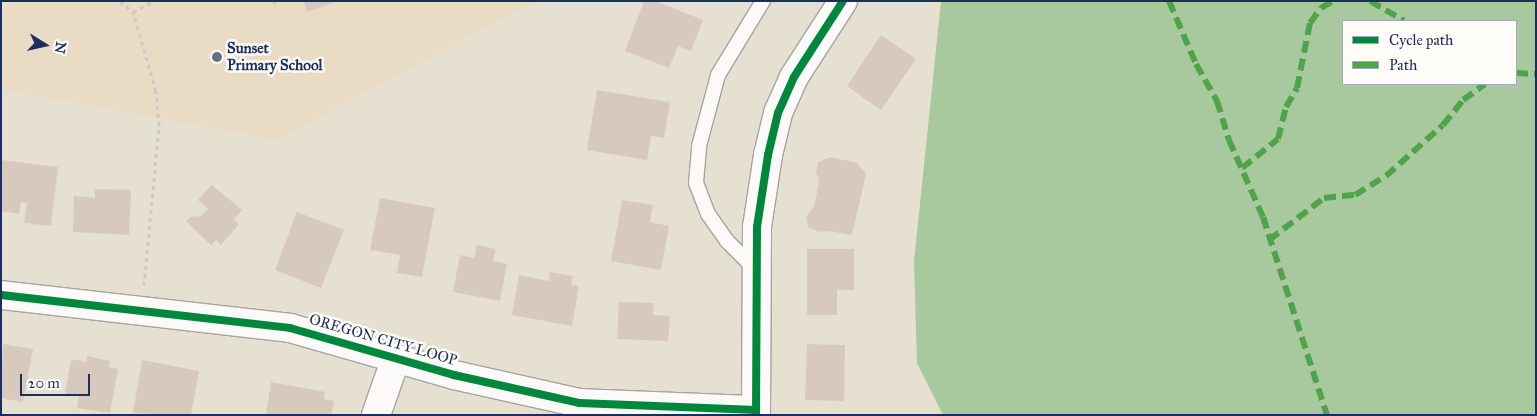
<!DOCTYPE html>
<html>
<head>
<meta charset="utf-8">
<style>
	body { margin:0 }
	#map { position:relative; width:1537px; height:416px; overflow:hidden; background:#e6e0d0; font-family:"IM FELL Great Primer",serif }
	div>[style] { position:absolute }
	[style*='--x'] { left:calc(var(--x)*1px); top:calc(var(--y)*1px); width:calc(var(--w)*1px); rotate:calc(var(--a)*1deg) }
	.built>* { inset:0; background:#eadbc4 }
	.forest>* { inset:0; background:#a8c89d }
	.building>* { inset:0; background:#d8c9be }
	.path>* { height:3px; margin-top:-1.5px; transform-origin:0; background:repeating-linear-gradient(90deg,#cacaca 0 4px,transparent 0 8px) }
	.roads { filter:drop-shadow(1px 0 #a5a4a0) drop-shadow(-1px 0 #a5a4a0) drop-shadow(0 1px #a5a4a0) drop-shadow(0 -1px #a5a4a0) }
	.service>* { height:14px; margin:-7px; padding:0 7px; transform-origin:7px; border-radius:7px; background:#fbfaf8 }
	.minor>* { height:28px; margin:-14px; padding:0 14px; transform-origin:14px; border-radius:14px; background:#fbfaf8 }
	.quiet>* { height:6px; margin-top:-3px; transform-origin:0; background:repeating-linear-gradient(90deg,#4fa44a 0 12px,transparent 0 18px) }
	.cycleway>* { height:8px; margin:-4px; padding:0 4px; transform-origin:4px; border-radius:4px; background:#00873e }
	.dots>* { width:14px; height:14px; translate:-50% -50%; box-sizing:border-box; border:2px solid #fdfcf7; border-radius:50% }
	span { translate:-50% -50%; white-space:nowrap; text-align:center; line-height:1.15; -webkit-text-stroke:5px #fdfcf7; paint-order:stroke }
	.poi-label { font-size:15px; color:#1b2f5e; font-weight:700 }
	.left { translate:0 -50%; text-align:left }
	.street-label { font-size:15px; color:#1b2f5e }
	.frame { position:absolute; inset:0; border:2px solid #1b2f5e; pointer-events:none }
	.legend { position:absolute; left:1342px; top:20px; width:175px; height:65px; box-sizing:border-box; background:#fdfcf7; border:1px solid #a3aaba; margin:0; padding:6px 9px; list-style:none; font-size:15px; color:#1b2f5e }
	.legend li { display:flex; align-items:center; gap:10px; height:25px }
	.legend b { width:25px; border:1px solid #a3aaba }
	.north { position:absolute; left:20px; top:20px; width:50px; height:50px; -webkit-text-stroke:4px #fdfcf7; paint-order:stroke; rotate:100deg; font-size:14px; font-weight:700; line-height:20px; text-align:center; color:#1b2f5e }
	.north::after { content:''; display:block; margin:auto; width:18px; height:22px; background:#1b2f5e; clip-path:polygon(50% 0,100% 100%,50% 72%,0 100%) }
	.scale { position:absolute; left:20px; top:374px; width:70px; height:22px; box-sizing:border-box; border:2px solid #1b2f5e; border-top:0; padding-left:6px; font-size:15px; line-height:18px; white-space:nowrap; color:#1b2f5e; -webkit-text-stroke:4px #fdfcf7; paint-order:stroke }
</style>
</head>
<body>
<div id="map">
	<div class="built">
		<i style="clip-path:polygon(6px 1px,535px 1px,277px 140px,1px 89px,1px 25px)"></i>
	</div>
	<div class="forest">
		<i style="clip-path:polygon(evenodd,941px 1px,1536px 1px,1536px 415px,943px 415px,917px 363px,914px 262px,941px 1px,1343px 21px,1516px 21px,1516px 84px,1343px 84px,1343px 21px)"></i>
	</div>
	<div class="building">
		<i style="clip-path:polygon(304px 1px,336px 1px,336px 2px,307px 12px)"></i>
		<i style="clip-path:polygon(644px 1px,655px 1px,703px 20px,691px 51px,678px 46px,669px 68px,625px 51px)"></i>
		<i style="clip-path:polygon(881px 35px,916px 59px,881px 110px,847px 86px)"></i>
		<i style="clip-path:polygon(597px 90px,670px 102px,664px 138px,651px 136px,647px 160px,587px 150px)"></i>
		<i style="clip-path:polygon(831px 157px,857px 163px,866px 174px,852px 235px,829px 231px,820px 232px,809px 228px,806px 218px,815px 204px,819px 180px,816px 172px,818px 162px)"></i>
		<i style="clip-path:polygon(1px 160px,58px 167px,51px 226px,24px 223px,27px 203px,21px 202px,19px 214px,1px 211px)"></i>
		<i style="clip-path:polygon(212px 185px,242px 210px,234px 219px,239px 224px,221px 245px,216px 240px,211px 245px,186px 221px,190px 217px,201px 216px,208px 209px,198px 200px)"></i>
		<i style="clip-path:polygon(95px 189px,131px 190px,129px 235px,73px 232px,74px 196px,95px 198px)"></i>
		<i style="clip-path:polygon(380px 198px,435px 208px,422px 277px,397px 273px,400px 255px,370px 250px)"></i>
		<i style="clip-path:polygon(622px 200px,653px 205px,650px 222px,669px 226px,661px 270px,611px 261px)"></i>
		<i style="clip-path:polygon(297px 212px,344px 230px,321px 288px,275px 270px)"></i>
		<i style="clip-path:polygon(477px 245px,496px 249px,493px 261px,507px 264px,500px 301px,453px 292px,460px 255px,474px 258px)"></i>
		<i style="clip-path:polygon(807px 249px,854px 249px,854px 290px,837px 290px,837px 315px,807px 315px)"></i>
		<i style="clip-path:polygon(550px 272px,573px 276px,571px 285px,579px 286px,572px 326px,512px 315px,519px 275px,549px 281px)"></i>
		<i style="clip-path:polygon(619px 302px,654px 303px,653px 315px,670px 316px,668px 341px,617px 339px)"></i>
		<i style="clip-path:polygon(3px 344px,33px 349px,23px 402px,1px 398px)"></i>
		<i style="clip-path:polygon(807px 344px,845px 345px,844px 401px,805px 400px)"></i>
		<i style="clip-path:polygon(87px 356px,110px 361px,108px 367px,118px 369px,110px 413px,77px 408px,79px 396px,65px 394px,71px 359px,86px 362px)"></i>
		<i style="clip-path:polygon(142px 360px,199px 371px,191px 415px,133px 413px)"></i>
		<i style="clip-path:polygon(271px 382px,325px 392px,324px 399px,334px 401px,331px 415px,266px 415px)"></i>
	</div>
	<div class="path">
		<i style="--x:120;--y:1;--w:17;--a:40"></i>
		<i style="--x:274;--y:1;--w:3;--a:72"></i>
		<i style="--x:144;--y:285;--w:161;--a:-84.6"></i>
		<i style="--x:159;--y:125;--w:34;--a:-95"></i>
		<i style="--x:156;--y:91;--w:82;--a:-106.2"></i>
		<i style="--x:133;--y:12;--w:23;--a:-29"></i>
	</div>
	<div class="roads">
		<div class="service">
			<i style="--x:756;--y:270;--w:41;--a:-135"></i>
			<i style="--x:727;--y:241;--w:33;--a:-125"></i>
			<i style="--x:708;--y:214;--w:33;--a:-111"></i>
			<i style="--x:696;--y:183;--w:37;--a:-85"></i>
			<i style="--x:699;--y:146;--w:73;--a:-75"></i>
			<i style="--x:718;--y:75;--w:87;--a:-58.7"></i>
		</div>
		<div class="minor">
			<i style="--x:1;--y:295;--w:291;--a:6.5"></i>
			<i style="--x:290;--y:328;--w:171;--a:16"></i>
			<i style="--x:454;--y:375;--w:128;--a:12.6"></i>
			<i style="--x:579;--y:403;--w:177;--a:2.3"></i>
			<i style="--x:376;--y:415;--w:60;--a:-70.7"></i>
			<i style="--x:756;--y:415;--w:188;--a:-89.7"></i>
			<i style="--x:757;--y:227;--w:73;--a:-81.3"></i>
			<i style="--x:768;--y:155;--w:43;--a:-76.6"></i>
			<i style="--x:778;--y:113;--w:39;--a:-66"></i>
			<i style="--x:794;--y:77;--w:90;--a:-57.2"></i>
		</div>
	</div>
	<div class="quiet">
		<i style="--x:1169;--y:1;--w:69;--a:66.8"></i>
		<i style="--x:1196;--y:64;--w:43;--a:60.4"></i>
		<i style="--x:1217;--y:101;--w:41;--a:72.9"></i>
		<i style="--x:1229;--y:140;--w:84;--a:66.2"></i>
		<i style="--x:1263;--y:217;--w:208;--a:72.1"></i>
		<i style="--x:1370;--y:1;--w:39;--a:30"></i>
		<i style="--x:1516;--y:73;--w:20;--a:3"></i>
		<i style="--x:1242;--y:168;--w:46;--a:-38.9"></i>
		<i style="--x:1278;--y:139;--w:33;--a:-76"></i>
		<i style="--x:1286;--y:107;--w:22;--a:-60"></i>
		<i style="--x:1297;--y:88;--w:66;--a:-78.7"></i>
		<i style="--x:1310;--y:23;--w:19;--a:-54"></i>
		<i style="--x:1321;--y:8;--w:14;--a:-30"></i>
		<i style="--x:1269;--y:240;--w:69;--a:-37.4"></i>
		<i style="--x:1324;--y:198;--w:31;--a:-6"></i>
		<i style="--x:1355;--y:195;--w:36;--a:-32"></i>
		<i style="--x:1386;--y:176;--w:76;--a:-41.8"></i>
		<i style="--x:1443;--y:125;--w:32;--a:-51"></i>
		<i style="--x:1463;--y:100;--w:27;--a:-36"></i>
	</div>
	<div class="cycleway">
		<i style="--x:1;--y:295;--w:291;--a:6.5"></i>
		<i style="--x:290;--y:328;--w:171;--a:16"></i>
		<i style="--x:454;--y:375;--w:128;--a:12.6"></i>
		<i style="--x:579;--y:403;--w:177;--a:2.3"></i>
		<i style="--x:756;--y:415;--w:188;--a:-89.7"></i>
		<i style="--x:757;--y:227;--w:73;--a:-81.3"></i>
		<i style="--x:768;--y:155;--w:43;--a:-76.6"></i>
		<i style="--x:778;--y:113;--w:39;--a:-66"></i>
		<i style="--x:794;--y:77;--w:90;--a:-57.2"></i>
	</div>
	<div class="dots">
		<i style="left:217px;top:57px;background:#626d86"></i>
	</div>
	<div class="poi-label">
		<span class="left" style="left:227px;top:57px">Sunset<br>Primary School</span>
	</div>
	<div class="street-label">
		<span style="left:383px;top:340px;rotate:16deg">OREGON CITY LOOP</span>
	</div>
	<div class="frame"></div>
	<ul class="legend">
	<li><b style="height:6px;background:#00873e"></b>Cycle path</li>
	<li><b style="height:6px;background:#4fa44a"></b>Path</li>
	</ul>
	<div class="north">N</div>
	<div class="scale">20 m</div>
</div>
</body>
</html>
